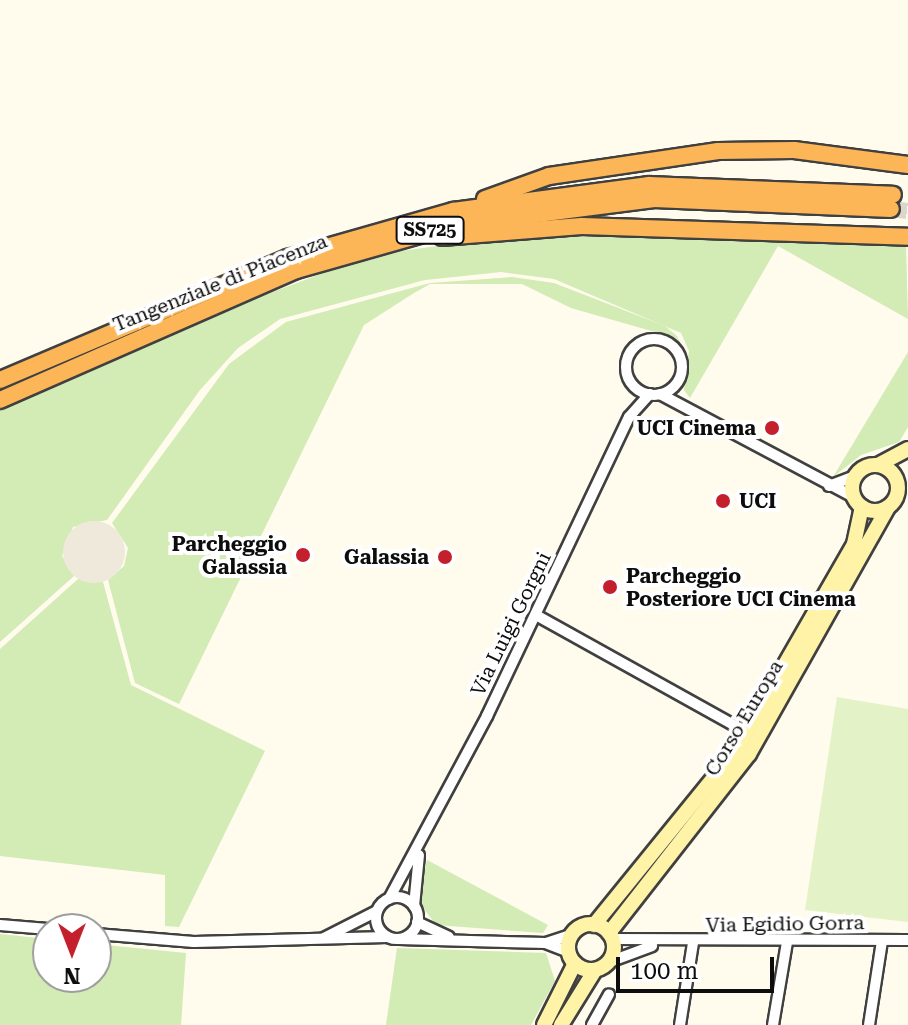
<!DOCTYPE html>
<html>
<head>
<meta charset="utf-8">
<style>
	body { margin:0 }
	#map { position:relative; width:908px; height:1025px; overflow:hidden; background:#fffbed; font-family:"Roboto Serif",serif }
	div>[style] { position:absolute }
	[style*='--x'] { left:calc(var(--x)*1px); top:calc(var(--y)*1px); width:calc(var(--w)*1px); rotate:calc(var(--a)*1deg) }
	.green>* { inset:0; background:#d3ebb5 }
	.pitch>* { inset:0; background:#e4f2c7 }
	.plaza>* { inset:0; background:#efe9dc }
	.round { border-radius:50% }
	.trunk-tunnel>* { height:16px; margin-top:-8px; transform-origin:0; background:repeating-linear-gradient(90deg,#dbd7cb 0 16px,transparent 0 24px) }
	.roads { filter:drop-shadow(2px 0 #404040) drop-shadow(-2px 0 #404040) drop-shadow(0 2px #404040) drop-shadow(0 -2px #404040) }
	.minor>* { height:10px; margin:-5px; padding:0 5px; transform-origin:5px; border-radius:5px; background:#fff }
	.minor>.ring { margin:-5px; padding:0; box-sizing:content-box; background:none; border:10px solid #fff; border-radius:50% }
	.secondary>* { height:14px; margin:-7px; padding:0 7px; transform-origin:7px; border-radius:7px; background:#fff3a8 }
	.secondary>.ring { margin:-7px; padding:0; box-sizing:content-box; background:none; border:14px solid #fff3a8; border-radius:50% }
	.trunk>* { height:16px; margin:-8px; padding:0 8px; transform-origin:8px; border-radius:8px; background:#fcb657 }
	.dots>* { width:22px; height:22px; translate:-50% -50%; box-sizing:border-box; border:4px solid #fff; border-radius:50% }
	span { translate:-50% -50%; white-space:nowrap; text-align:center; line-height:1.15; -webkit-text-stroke:8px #fff; paint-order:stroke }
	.shield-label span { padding:2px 6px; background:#fff; border:2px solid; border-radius:6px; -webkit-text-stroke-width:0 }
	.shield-label { font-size:18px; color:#0d0d0d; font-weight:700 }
	.street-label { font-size:20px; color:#0d0d0d }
	.poi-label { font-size:20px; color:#0d0d0d; font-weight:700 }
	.right { translate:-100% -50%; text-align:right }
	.left { translate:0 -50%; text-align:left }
	.north { position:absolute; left:32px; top:913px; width:80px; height:80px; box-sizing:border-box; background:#fff; border:2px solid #9e9e9e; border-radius:50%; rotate:180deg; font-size:22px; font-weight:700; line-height:32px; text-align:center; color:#0d0d0d }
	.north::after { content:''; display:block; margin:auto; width:28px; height:36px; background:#c31f2c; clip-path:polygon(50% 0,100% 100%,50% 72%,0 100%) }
	.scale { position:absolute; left:616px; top:957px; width:158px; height:36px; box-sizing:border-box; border:4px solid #0d0d0d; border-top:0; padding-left:10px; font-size:24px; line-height:28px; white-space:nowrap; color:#0d0d0d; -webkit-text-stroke:6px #fff; paint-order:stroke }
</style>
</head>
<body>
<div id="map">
	<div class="green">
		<i style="clip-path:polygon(539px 232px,906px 246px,908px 319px,778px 246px,690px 398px,684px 390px,689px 351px,681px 333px,554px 279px,501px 272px,425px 280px,280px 319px,238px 348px,200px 390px,107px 520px,73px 527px,62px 556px,74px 576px,0 642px,0 409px,152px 337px,329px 271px,394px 252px)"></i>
		<i style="clip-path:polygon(512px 277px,554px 283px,665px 326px,677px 336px,686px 354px,669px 336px,571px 308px,522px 284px,430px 284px,414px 293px,364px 325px,179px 704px,135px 683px,108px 580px,124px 566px,128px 548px,112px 523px,229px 364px,286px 322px,430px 283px)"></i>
		<i style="clip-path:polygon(908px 352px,908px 427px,899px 442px,861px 455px,833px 477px)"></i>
		<i style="clip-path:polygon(78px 579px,103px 582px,131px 685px,265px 751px,179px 927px,165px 926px,165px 875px,0 856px,0 649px)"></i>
		<i style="clip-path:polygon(427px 860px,548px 925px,543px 933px,436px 925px,418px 901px)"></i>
		<i style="clip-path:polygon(0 934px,48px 939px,48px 977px,96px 977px,96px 944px,186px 953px,181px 1025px,0 1025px)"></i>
		<i style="clip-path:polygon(397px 948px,546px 953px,555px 981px,531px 1025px,386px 1025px)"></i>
	</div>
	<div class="pitch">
		<i style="clip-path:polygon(837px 697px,908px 709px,908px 922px,805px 910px)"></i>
	</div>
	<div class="plaza">
		<i class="round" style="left:63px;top:521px;width:62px;height:62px"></i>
	</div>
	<div class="trunk-tunnel">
		<i style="--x:891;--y:209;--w:17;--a:7"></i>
	</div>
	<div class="roads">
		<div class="minor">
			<i class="ring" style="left:626px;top:339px;width:46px;height:46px"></i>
			<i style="--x:660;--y:394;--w:220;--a:28"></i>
			<i style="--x:829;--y:486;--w:28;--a:-21"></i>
			<i style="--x:536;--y:615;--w:240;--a:29.1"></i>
			<i class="ring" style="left:376px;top:897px;width:32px;height:32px"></i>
			<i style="--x:389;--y:899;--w:208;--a:-61.8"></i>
			<i style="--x:487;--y:716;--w:331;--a:-64.6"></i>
			<i style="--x:629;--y:417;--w:31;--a:-48"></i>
			<i style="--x:414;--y:906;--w:51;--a:-84.4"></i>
			<i style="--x:417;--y:922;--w:35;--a:25"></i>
			<i style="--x:0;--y:925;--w:48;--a:4.8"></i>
			<i style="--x:96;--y:934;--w:98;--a:4.7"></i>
			<i style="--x:194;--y:942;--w:193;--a:-1.5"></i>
			<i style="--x:324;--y:938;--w:59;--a:-27"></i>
			<i style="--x:399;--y:939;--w:147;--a:1.6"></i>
			<i style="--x:613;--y:939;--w:295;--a:0.2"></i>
			<i style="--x:569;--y:952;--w:25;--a:-159"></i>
			<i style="--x:546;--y:943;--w:28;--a:-18"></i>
			<i style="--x:609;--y:962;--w:46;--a:-20.4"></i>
			<i style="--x:592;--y:1025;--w:35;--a:-61"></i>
			<i style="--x:680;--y:1025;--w:83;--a:-81"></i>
			<i style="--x:773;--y:1025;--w:84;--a:-80.4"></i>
			<i style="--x:869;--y:1025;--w:85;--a:-81.2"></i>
		</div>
		<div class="secondary">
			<i style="--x:878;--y:465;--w:34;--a:-28"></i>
			<i class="ring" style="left:852px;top:465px;width:32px;height:32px"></i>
			<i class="ring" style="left:568px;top:924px;width:32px;height:32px"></i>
			<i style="--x:594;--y:925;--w:222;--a:-50.9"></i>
			<i style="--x:734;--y:753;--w:241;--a:-60.1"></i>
			<i style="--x:854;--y:544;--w:38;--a:-78"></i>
			<i style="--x:609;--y:933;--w:227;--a:-52"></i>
			<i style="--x:749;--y:754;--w:283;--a:-60.6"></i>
			<i style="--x:544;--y:1025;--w:69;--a:-63.4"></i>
			<i style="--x:561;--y:1025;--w:65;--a:-58.3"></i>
		</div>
		<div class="trunk">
			<i style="--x:485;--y:199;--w:68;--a:-19.8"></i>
			<i style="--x:549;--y:176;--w:171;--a:-8.4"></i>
			<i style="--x:718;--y:151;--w:76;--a:-0.8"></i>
			<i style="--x:794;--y:150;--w:115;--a:7.5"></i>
			<i style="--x:442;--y:237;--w:140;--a:-4.5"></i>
			<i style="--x:582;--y:226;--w:326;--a:1.9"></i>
			<i style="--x:0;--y:380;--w:313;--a:-23"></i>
			<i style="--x:288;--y:258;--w:172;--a:-15.9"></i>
			<i style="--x:453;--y:211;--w:198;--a:-7.6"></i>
			<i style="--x:649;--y:185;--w:244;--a:2.3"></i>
			<i style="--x:0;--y:400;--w:323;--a:-23.7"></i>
			<i style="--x:296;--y:270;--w:169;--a:-15.8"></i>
			<i style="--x:459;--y:224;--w:197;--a:-7.3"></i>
			<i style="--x:654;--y:199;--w:237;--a:2.4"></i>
		</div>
	</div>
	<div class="dots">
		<i style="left:772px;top:428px;background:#c31f2c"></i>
		<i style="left:723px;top:501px;background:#c31f2c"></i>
		<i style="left:303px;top:555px;background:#c31f2c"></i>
		<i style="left:445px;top:557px;background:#c31f2c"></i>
		<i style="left:610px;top:587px;background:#c31f2c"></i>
	</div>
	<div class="shield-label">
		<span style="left:430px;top:230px">SS725</span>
	</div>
	<div class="street-label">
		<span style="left:220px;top:283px;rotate:-22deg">Tangenziale di Piacenza</span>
		<span style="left:511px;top:624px;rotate:-64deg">Via Luigi Gorgni</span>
		<span style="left:744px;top:718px;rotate:-59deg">Corso Europa</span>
		<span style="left:785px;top:924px;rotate:-1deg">Via Egidio Gorra</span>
	</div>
	<div class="poi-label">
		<span class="right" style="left:756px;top:428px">UCI Cinema</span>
		<span class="left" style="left:739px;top:501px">UCI</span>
		<span class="right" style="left:287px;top:556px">Parcheggio<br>Galassia</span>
		<span class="right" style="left:429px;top:557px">Galassia</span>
		<span class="left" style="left:626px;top:588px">Parcheggio<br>Posteriore UCI Cinema</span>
	</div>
	<div class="north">N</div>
	<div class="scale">100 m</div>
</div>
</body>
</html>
